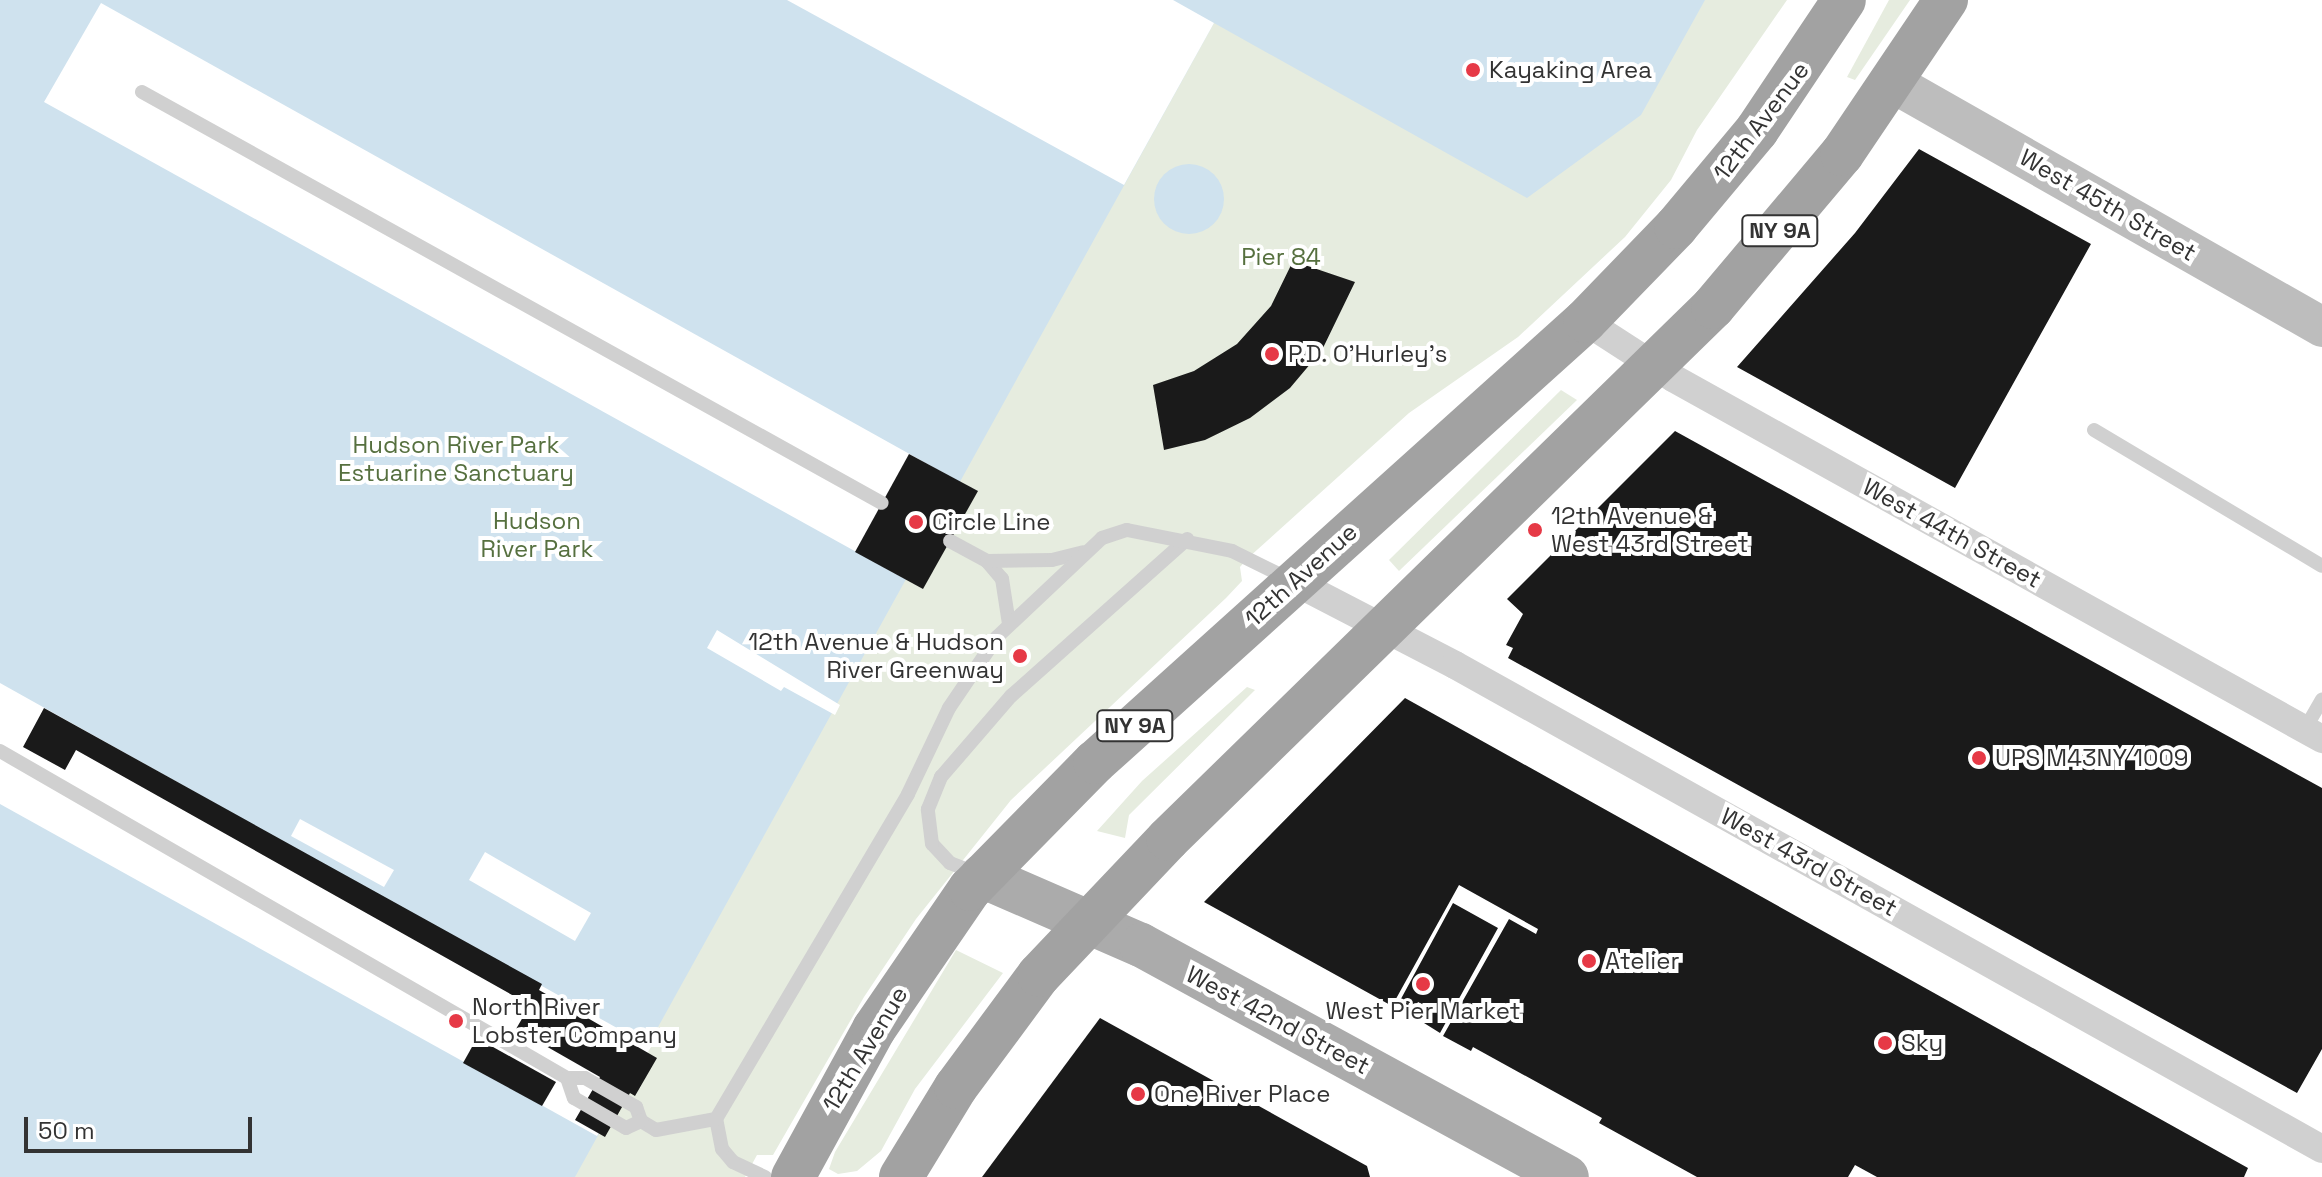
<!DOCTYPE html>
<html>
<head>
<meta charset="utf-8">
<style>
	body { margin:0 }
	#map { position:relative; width:2322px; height:1177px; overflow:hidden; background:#fff; font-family:"Space Grotesk",sans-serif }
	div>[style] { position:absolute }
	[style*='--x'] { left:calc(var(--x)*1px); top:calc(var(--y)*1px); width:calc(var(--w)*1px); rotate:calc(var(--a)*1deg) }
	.green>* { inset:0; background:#e6ecdf }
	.water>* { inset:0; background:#cfe2ee }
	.round { border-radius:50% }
	.pier>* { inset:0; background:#fff }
	.building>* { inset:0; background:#1a1a1a }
	.service>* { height:14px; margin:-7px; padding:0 7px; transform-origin:7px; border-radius:7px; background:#d0d0d0 }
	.minor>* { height:28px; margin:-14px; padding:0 14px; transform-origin:14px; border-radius:14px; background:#d0d0d0 }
	.secondary>* { height:40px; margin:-20px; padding:0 20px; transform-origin:20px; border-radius:20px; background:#bdbdbd }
	.primary>* { height:44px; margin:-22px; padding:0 22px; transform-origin:22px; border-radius:22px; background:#ababab }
	.trunk>* { height:44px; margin:-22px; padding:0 22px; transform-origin:22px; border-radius:22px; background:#a2a2a2 }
	.dots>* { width:22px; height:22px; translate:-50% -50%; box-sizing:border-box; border:4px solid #fff; border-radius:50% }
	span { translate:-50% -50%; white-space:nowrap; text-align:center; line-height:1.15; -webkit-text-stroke:8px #fff; paint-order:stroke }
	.shield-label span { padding:2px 6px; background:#fff; border:2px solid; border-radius:6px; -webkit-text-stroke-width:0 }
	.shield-label { font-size:22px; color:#333; font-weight:700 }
	.poi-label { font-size:24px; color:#333 }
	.left { translate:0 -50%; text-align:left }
	.right { translate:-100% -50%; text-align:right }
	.street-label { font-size:24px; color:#333 }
	.park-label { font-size:24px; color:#56703f }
	.scale { position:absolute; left:24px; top:1117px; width:228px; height:36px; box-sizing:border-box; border:4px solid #333; border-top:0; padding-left:10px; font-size:24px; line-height:28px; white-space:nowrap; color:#333; -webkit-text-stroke:6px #fff; paint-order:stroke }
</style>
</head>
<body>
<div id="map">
	<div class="green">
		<i style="clip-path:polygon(0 0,1787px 0,1697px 130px,1671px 180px,1625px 237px,1518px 337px,1409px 413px,1248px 558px,1240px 567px,1242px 581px,1226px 598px,1011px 800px,916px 919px,864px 997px,773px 1155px,757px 1155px,745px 1177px,0 1177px)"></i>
		<i style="clip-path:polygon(1889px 0,1910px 0,1855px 80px,1847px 77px)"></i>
		<i style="clip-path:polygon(1561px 390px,1577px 400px,1399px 571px,1389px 560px)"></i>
		<i style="clip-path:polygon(1247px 687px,1255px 690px,1129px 815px,1125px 838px,1097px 831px,1142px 781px)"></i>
		<i style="clip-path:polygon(956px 950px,1003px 973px,915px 1089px,881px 1151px,857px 1171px,838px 1174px,829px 1169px,835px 1152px)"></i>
	</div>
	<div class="water">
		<i style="clip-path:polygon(0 0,1705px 0,1641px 115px,1527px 198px,1214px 23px,575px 1177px,0 1177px)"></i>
		<i class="round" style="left:1154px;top:164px;width:70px;height:70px"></i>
	</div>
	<div class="pier">
		<i style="clip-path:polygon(787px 0,1173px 0,1214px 23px,1124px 185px)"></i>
		<i style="clip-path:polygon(101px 3px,958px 481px,907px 580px,44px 102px)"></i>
		<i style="clip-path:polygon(717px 630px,840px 705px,835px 715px,784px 687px,781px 691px,707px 648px)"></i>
		<i style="clip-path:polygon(0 683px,651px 1047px,597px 1136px,0 804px)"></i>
		<i style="clip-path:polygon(300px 819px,394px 870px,384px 887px,291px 836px)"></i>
		<i style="clip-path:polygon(485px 852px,591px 913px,575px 941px,469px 880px)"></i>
	</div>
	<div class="building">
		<i style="clip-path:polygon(1919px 149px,2091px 244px,1955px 488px,1737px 367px,1855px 233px)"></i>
		<i style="clip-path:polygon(1293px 261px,1355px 282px,1322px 350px,1290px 388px,1250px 418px,1205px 440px,1164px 450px,1153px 385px,1194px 371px,1237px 344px,1271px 306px)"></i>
		<i style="clip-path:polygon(1675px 431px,2322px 788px,2322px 1049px,2297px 1093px,1508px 658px,1513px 648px,1506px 645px,1523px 614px,1507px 599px)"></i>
		<i style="clip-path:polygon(909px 454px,978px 491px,923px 589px,855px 552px)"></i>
		<i style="clip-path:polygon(1405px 698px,2248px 1168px,2244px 1177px,1877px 1177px,1855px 1165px,1848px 1177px,1697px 1177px,1599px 1123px,1602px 1118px,1473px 1047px,1471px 1051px,1443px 1036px,1509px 919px,1536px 934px,1538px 929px,1459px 885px,1392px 1006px,1204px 902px)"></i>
		<i style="clip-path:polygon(44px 708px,542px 984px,539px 990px,657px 1058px,635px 1096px,630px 1093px,605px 1137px,575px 1120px,600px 1077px,516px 1029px,530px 1005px,76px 750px,65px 770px,23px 747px)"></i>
		<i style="clip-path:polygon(1453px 903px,1498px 928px,1440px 1033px,1424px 1023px,1431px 1009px,1418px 1002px,1410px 1016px,1396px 1008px)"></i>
		<i style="clip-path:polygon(1100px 1018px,1367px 1166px,1370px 1177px,982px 1177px)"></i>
		<i style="clip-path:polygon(477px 1038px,556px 1082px,542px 1106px,463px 1063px)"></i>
	</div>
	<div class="service">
		<i style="--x:142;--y:92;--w:846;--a:29.05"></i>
		<i style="--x:2094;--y:430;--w:265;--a:30.8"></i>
		<i style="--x:950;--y:541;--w:42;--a:28.4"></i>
		<i style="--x:1009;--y:624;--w:46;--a:-98.8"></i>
		<i style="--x:1002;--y:579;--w:23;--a:-130"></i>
		<i style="--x:987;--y:561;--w:65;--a:-0.9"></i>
		<i style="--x:1052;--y:560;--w:32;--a:-14"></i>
		<i style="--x:2305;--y:729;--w:34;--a:-60"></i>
		<i style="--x:0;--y:751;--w:655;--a:29.97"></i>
		<i style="--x:567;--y:1078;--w:18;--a:0"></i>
		<i style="--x:585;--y:1078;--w:59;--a:29.6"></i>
		<i style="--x:636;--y:1107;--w:15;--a:70"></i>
		<i style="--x:641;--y:1121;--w:17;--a:31"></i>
		<i style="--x:656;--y:1130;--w:61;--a:-10.4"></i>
		<i style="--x:976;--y:873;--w:28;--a:-159"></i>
		<i style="--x:950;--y:863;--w:26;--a:-133"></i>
		<i style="--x:932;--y:844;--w:35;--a:-97"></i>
		<i style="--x:928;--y:809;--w:35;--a:-68"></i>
		<i style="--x:941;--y:777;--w:107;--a:-49.2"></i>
		<i style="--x:1011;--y:696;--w:236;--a:-41.7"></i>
		<i style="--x:567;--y:1078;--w:21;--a:71"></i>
		<i style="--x:574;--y:1098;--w:60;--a:30"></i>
		<i style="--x:626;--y:1128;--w:17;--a:-25"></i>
		<i style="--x:765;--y:1177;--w:35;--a:-155"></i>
		<i style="--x:733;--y:1162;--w:17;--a:-130"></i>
		<i style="--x:722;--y:1149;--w:31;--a:-101"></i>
		<i style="--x:716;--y:1119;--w:377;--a:-59.4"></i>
		<i style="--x:908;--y:794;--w:95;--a:-64.5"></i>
		<i style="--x:949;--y:708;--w:86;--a:-55.9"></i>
		<i style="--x:997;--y:637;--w:144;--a:-43.3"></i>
		<i style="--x:1102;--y:538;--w:26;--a:-18"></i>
		<i style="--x:1127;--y:530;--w:107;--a:11.3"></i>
		<i style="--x:1232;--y:551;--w:64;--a:26.2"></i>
	</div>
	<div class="minor">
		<i style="--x:1585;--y:321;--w:105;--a:32.9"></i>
		<i style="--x:1673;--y:378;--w:743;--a:29.08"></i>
		<i style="--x:1293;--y:581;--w:182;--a:27.4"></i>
		<i style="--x:1455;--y:665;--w:993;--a:29.17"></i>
	</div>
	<div class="secondary">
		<i style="--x:1893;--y:83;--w:494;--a:29.6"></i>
	</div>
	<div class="primary">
		<i style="--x:982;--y:876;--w:173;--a:23.5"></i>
		<i style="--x:1141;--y:945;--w:485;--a:28.6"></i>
	</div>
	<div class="trunk">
		<i style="--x:793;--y:1177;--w:169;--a:-61.3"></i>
		<i style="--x:874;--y:1029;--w:170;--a:-55.6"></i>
		<i style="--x:970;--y:889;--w:178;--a:-45.5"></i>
		<i style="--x:1095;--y:762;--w:659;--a:-41.99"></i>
		<i style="--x:1585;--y:321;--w:131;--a:-45.9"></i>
		<i style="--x:1676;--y:227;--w:126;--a:-50.1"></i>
		<i style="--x:1757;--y:130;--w:156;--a:-56.2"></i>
		<i style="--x:901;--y:1177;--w:105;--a:-58.6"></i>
		<i style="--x:956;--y:1087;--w:139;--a:-53.5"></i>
		<i style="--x:1039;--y:975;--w:187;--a:-46.5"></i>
		<i style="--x:1168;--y:839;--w:762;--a:-44.31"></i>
		<i style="--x:1713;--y:307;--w:200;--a:-49.9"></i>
		<i style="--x:1842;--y:154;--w:186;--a:-56"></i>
	</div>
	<div class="dots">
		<i style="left:1473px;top:70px;background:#e63946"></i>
		<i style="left:1272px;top:354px;background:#e63946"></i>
		<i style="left:916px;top:522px;background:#e63946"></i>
		<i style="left:1535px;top:530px;background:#e63946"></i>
		<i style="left:1020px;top:656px;background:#e63946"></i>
		<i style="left:1979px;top:758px;background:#e63946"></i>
		<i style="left:1589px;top:961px;background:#e63946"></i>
		<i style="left:1423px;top:984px;background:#e63946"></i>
		<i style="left:456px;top:1021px;background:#e63946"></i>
		<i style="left:1885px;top:1043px;background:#e63946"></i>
		<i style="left:1138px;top:1094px;background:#e63946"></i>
	</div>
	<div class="shield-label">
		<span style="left:1780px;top:231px">NY 9A</span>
		<span style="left:1135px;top:726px">NY 9A</span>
	</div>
	<div class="poi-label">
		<span class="left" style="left:1489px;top:70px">Kayaking Area</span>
		<span class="left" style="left:1288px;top:354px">P.D. O'Hurley's</span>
		<span class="left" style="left:1551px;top:530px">12th Avenue &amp;<br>West 43rd Street</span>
		<span class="left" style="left:932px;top:522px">Circle Line</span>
		<span class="right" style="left:1004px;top:656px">12th Avenue &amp; Hudson<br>River Greenway</span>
		<span class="left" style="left:1995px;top:758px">UPS M43NY 1009</span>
		<span class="left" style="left:1605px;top:961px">Atelier</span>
		<span class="left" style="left:472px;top:1021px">North River<br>Lobster Company</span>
		<span style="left:1423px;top:1011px">West Pier Market</span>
		<span class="left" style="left:1901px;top:1043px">Sky</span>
		<span class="left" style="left:1154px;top:1094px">One River Place</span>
	</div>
	<div class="street-label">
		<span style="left:1761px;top:121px;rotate:-53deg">12th Avenue</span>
		<span style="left:2108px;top:205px;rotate:30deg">West 45th Street</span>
		<span style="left:1952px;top:533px;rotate:29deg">West 44th Street</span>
		<span style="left:1301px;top:575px;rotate:-42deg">12th Avenue</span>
		<span style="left:1809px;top:862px;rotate:29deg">West 43rd Street</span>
		<span style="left:1278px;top:1020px;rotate:28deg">West 42nd Street</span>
		<span style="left:865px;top:1049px;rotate:-59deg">12th Avenue</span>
	</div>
	<div class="park-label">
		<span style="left:1281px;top:257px">Pier 84</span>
		<span style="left:456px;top:459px">Hudson River Park<br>Estuarine Sanctuary</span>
		<span style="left:537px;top:535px">Hudson<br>River Park</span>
	</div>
	<div class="scale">50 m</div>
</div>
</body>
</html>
